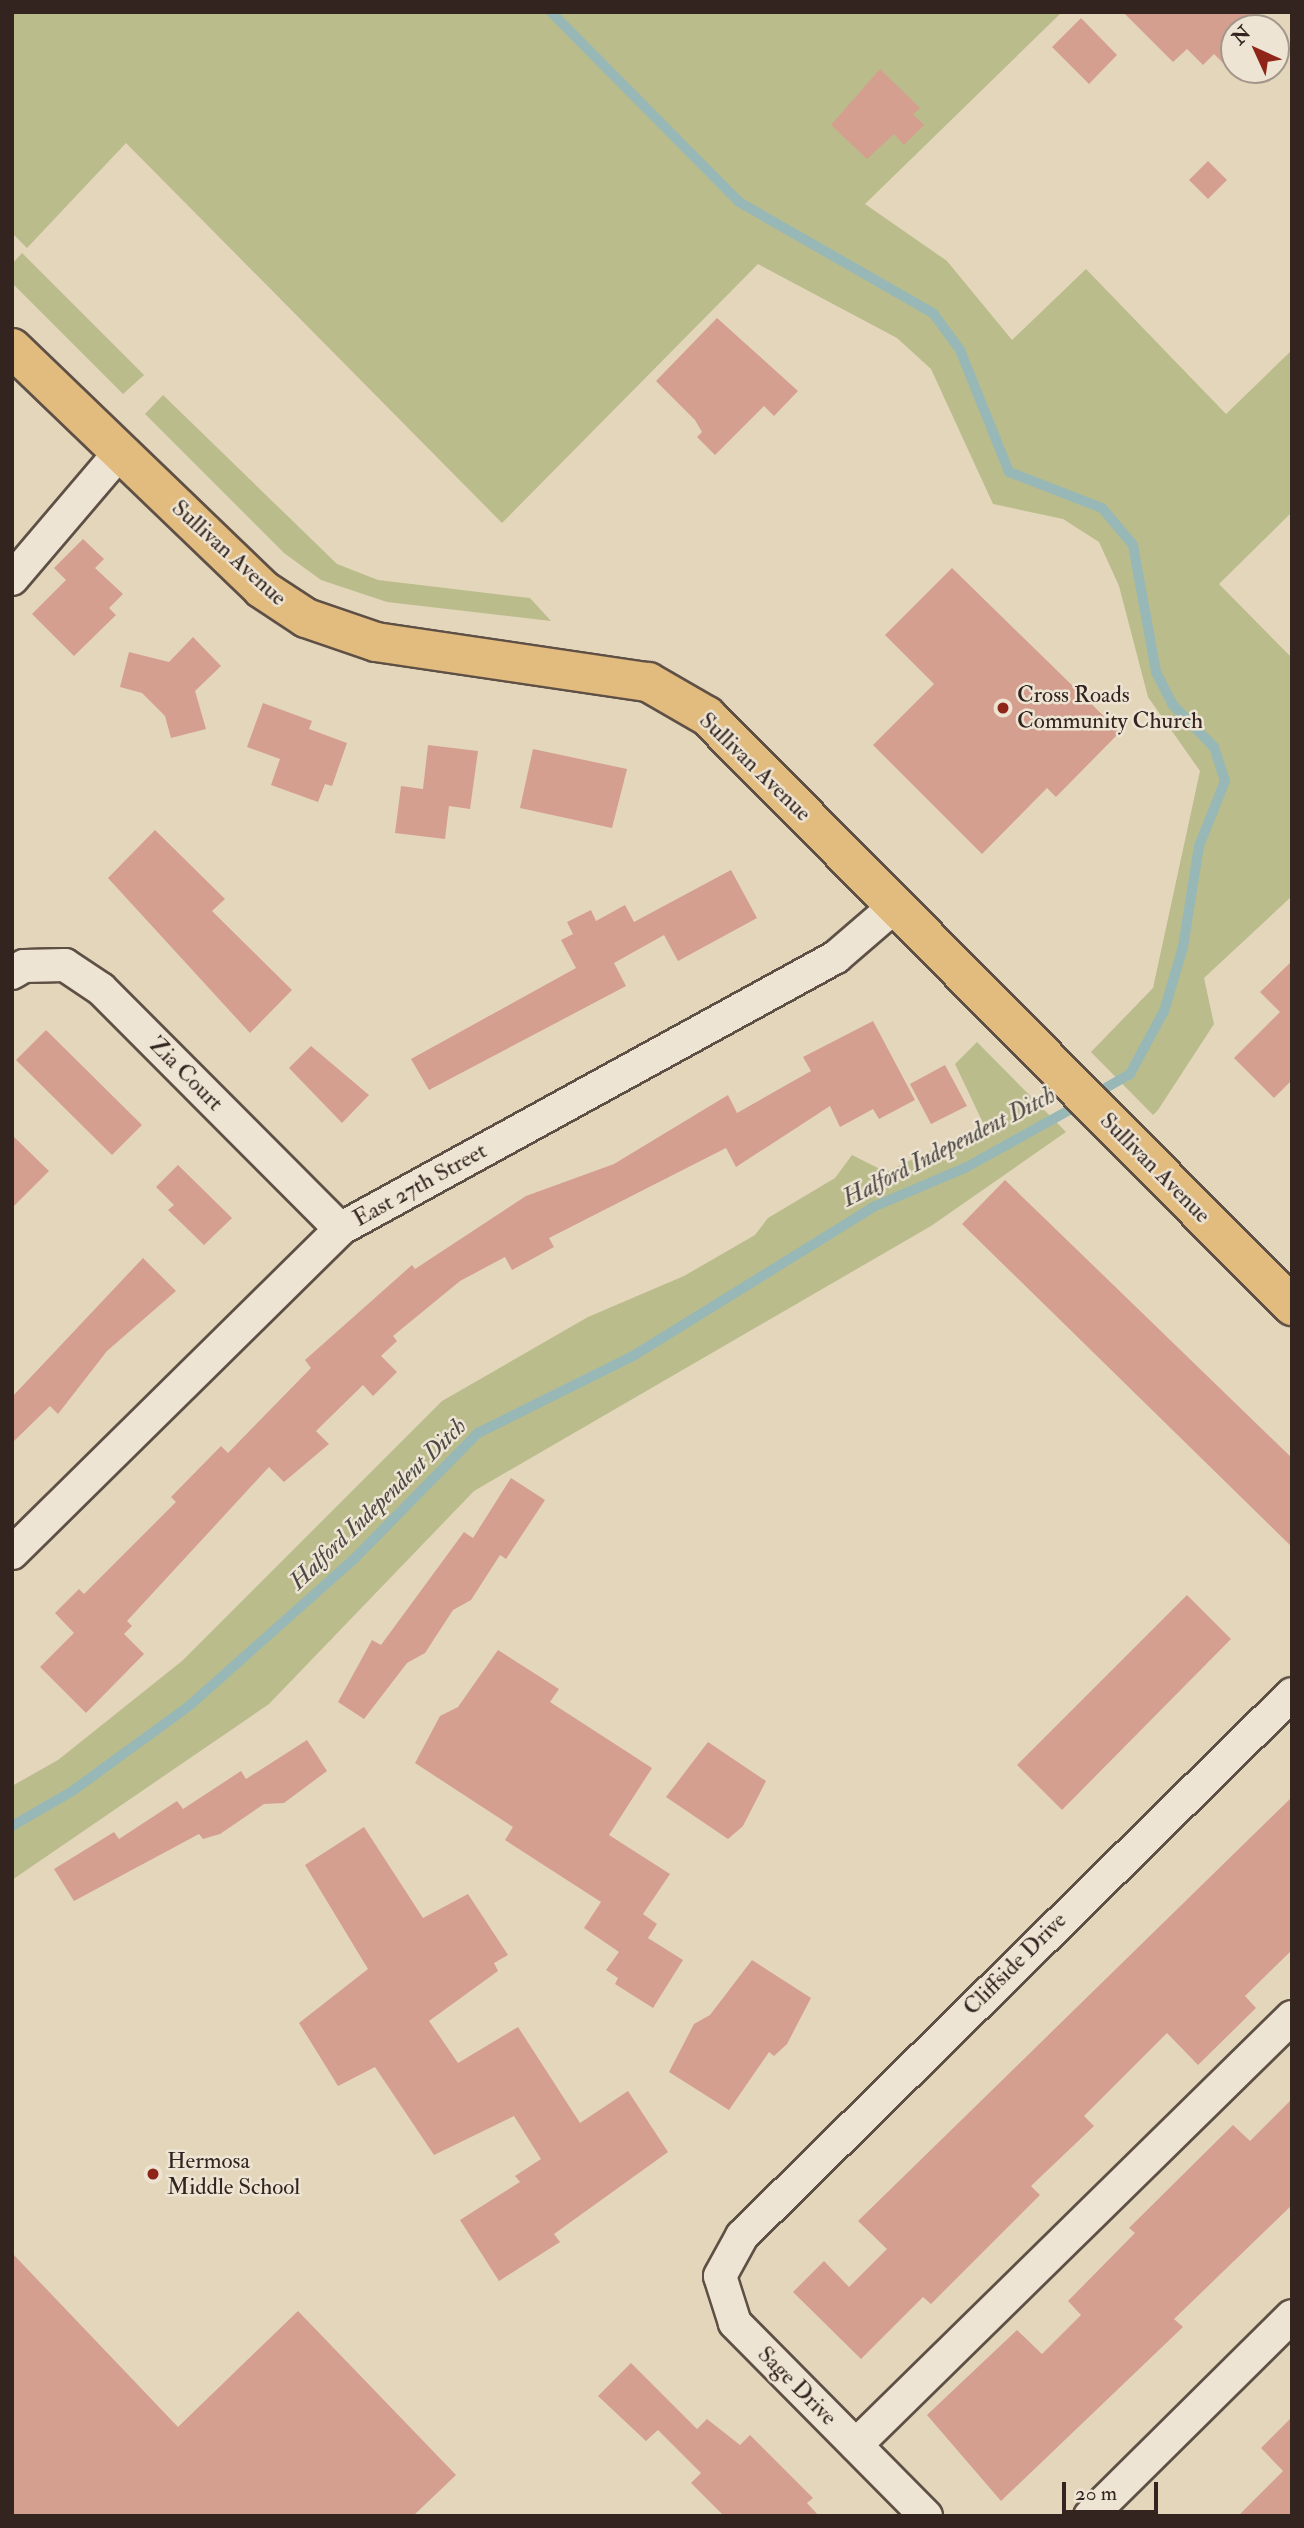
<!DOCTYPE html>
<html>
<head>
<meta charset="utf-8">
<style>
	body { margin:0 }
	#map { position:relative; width:1304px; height:2528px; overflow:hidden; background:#e4d6bb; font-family:"IM FELL Double Pica",serif }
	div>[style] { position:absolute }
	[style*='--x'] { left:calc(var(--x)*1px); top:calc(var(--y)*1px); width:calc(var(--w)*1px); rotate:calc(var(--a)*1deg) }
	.green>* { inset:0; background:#babc8c }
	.stream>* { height:10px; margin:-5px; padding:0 5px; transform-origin:5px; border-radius:5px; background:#97b8b6 }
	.building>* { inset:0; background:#d59f8f }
	.roads { filter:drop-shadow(2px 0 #5f5046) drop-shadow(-2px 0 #5f5046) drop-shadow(0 2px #5f5046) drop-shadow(0 -2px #5f5046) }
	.minor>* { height:32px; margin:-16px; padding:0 16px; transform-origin:16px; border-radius:16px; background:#ede4d3 }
	.major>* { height:38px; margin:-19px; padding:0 19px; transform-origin:19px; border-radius:19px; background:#e2bb7e }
	.dots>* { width:19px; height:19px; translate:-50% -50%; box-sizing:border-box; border:4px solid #ede4d3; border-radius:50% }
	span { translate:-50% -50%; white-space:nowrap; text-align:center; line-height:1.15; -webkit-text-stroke:5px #ede4d3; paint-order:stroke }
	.street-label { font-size:23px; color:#33241f }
	.poi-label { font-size:23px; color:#33241f }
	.left { translate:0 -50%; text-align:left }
	.water-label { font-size:24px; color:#4c4945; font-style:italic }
	.frame { position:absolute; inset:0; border:14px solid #33241f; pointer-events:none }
	.north { position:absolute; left:1220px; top:14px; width:70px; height:70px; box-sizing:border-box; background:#ede4d3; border:2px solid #a3978b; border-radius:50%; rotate:315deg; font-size:19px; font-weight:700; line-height:28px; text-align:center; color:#33241f }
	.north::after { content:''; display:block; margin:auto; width:24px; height:32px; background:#8f2418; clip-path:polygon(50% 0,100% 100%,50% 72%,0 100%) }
	.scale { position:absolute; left:1062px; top:2482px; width:96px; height:32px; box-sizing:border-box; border:4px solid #33241f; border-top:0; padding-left:9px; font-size:21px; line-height:24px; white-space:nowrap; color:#33241f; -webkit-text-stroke:5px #ede4d3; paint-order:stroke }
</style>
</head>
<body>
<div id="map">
	<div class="green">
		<i style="clip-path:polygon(12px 12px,1062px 12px,865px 204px,947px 261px,1012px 340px,1086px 269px,1226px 414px,1292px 350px,1292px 512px,1219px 584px,1292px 658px,1292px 896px,1204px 978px,1214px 1024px,1158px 1110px,1153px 1115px,1091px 1052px,1153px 988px,1200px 771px,1148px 697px,1119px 586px,1099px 542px,1063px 519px,993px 504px,931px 369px,897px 338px,758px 264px,502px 523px,126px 143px,27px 248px,12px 233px)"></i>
		<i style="clip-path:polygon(22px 253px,144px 375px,123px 394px,12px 283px,12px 264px)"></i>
		<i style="clip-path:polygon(163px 395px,337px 564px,378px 580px,530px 598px,551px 621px,387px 602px,321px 580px,284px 553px,145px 414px)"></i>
		<i style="clip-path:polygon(977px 1042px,1066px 1132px,931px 1226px,474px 1491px,269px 1704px,12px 1880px,12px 1786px,58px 1760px,182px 1661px,442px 1401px,588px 1317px,684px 1276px,755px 1235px,768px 1218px,835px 1178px,852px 1155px,886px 1172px,984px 1125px,955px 1064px)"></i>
	</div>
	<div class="stream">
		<i style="--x:551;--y:12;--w:267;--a:45.3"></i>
		<i style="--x:739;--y:202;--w:224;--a:29.8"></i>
		<i style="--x:933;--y:313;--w:46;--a:53.9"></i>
		<i style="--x:960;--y:350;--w:131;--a:68.1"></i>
		<i style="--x:1009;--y:472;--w:100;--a:21.2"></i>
		<i style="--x:1102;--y:508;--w:48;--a:50"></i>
		<i style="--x:1133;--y:545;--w:129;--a:79.7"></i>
		<i style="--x:1156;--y:672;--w:36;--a:63"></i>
		<i style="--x:1172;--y:704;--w:60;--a:45.7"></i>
		<i style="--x:1214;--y:747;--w:36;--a:72"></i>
		<i style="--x:1225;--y:781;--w:70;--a:111.8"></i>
		<i style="--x:1199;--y:846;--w:102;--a:99"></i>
		<i style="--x:1183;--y:947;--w:67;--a:106.5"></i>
		<i style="--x:1164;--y:1011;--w:72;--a:118.4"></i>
		<i style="--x:1130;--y:1074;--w:40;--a:150.3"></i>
		<i style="--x:12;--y:1826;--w:68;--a:-30"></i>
		<i style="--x:71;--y:1792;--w:146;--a:-36.1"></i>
		<i style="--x:189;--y:1706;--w:221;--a:-41.7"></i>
		<i style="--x:354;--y:1559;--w:177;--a:-45.5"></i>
		<i style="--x:478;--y:1433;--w:173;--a:-26.4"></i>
		<i style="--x:633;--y:1356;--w:282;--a:-31.8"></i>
		<i style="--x:873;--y:1207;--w:100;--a:-23"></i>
		<i style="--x:965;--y:1168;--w:132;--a:-29.1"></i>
	</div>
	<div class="building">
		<i style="clip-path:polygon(1123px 12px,1256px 12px,1234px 28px,1234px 74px,1214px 54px,1203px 65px,1187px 49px,1173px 62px)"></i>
		<i style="clip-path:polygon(1081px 18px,1117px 55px,1089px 84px,1052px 47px)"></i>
		<i style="clip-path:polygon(880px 69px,920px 108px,913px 114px,924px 125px,904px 145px,894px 134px,867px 159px,831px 125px)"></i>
		<i style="clip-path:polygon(1208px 161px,1227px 180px,1208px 199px,1189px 180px)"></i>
		<i style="clip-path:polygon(717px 318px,798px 391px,774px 416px,764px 406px,715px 455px,697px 437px,702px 432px,695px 420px,656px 381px)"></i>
		<i style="clip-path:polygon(83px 539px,104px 559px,95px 568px,123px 594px,109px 608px,116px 615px,74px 656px,32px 614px,66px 580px,54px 568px)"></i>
		<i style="clip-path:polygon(952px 568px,1120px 732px,1056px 797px,1047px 788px,982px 854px,873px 745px,934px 684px,885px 635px)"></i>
		<i style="clip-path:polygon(193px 637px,221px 666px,195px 691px,206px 729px,171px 738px,165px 716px,142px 693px,120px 687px,129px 652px,169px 662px)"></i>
		<i style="clip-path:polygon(263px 703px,312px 721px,309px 729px,347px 743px,332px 786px,325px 784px,318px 802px,271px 785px,280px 759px,247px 747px)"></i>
		<i style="clip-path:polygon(428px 745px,478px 751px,470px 809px,449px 806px,445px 839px,395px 833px,401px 786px,423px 789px)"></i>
		<i style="clip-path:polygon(533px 749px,627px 769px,612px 828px,520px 808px)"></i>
		<i style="clip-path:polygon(155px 830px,225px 899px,212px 911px,292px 990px,250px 1033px,108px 878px)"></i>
		<i style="clip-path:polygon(731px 870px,757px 918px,678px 961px,664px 935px,614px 963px,626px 986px,429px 1090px,411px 1059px,576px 968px,561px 940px,573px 934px,567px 922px,591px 910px,596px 921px,625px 905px,634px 922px)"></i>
		<i style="clip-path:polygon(1292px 961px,1292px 1080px,1274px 1098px,1234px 1058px,1280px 1012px,1260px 992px)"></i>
		<i style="clip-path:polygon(873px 1021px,915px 1100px,879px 1119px,873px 1109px,840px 1127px,830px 1106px,736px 1167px,726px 1148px,549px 1238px,554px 1247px,512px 1270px,505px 1257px,460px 1281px,393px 1336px,397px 1341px,381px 1356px,397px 1372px,373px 1396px,363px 1385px,316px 1431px,329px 1444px,284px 1482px,269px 1467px,127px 1621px,132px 1626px,124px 1634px,144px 1654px,86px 1713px,40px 1667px,74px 1633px,55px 1613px,79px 1589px,84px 1594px,176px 1502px,171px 1497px,221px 1446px,228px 1453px,311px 1368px,305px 1360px,412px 1265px,415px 1269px,526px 1196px,614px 1164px,728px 1095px,737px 1113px,811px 1071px,803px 1057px)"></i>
		<i style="clip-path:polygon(46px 1030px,142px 1125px,112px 1155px,16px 1060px)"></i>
		<i style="clip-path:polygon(311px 1046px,369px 1095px,342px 1123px,289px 1068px)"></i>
		<i style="clip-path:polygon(945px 1065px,967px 1106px,931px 1124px,910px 1084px)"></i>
		<i style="clip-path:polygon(12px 1135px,49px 1171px,12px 1208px)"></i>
		<i style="clip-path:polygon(178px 1165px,232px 1218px,204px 1245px,168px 1210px,174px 1205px,156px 1187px)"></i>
		<i style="clip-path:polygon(1005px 1180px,1292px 1458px,1292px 1547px,962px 1224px)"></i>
		<i style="clip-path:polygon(143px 1258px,176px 1291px,107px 1351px,58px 1414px,50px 1406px,12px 1443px,12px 1397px)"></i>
		<i style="clip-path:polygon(511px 1478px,545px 1500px,506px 1559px,500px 1555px,471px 1600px,453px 1610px,425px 1653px,407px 1663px,364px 1719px,338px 1702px,372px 1640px,381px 1645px,464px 1532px,473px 1538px)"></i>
		<i style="clip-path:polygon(1187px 1595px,1231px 1639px,1062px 1810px,1017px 1765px)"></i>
		<i style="clip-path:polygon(498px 1650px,559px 1689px,550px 1702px,652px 1768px,609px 1835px,670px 1874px,643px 1914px,657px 1924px,648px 1938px,683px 1960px,653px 2008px,615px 1984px,618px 1978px,606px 1970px,619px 1952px,584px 1928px,601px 1902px,505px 1840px,513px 1827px,415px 1763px,440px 1716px,458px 1707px)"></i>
		<i style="clip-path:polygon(307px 1740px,327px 1771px,284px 1803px,264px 1804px,220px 1834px,203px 1839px,199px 1834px,74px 1901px,54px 1869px,114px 1832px,119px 1839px,177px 1801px,183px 1809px,241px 1771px,246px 1779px)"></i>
		<i style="clip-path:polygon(708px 1742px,766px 1781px,743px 1826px,728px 1839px,666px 1797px)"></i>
		<i style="clip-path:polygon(1292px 1797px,1292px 1950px,1245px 1996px,1256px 2008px,1198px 2065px,1167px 2033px,1084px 2116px,1094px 2126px,1031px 2186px,1040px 2195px,931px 2304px,923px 2297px,861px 2359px,793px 2292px,824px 2261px,849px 2287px,887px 2249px,858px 2221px)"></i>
		<i style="clip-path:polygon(364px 1827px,423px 1918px,468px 1894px,508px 1955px,494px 1963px,498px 1971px,429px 2021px,458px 2063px,518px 2027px,580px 2123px,628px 2091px,668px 2152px,554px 2234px,560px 2242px,499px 2281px,460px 2220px,520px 2182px,515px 2176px,541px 2159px,514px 2116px,434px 2155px,375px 2067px,338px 2086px,299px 2023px,368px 1969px,305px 1865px)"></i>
		<i style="clip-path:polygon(752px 1960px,811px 1998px,787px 2044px,774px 2056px,769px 2052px,729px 2110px,669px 2072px,694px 2024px,710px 2015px)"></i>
		<i style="clip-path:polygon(1292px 2099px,1292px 2205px,1174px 2319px,1183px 2327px,1001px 2501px,927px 2415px,1017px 2330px,1042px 2354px,1081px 2315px,1068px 2301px,1135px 2233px,1129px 2228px,1233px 2125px,1250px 2141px)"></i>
		<i style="clip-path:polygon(12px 2253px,178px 2427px,298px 2311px,456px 2475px,413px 2516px,12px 2516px)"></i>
		<i style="clip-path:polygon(631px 2363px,697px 2429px,707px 2419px,740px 2445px,750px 2435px,813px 2498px,807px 2503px,819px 2516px,724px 2516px,691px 2483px,701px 2473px,658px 2430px,646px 2441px,598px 2396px)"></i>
		<i style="clip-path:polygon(1292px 2417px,1292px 2516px,1238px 2516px,1283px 2471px,1261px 2448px)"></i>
	</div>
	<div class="roads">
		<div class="minor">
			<i style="--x:12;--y:579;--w:167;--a:-49.6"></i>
			<i style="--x:12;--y:973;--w:14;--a:-30"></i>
			<i style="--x:24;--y:966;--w:41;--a:-1.4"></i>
			<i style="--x:65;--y:965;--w:43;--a:33.7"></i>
			<i style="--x:101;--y:989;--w:339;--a:45.1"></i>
			<i style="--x:12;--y:1553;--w:461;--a:-44.6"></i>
			<i style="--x:340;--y:1229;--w:566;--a:-28.74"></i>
			<i style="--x:836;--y:957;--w:78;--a:-40.8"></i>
			<i style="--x:856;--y:2445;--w:611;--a:-44.47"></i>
			<i style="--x:926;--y:2516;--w:272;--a:-134.7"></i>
			<i style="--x:735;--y:2323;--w:49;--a:-107.7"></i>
			<i style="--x:720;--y:2276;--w:46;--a:-61.2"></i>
			<i style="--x:742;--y:2236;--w:772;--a:-44.58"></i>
			<i style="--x:1090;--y:2516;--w:284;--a:-44.7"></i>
		</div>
		<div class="major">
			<i style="--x:12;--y:348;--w:347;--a:43.9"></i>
			<i style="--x:262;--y:589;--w:53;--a:33.4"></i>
			<i style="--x:306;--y:618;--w:74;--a:18.9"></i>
			<i style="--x:376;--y:642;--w:275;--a:8.4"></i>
			<i style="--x:648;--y:682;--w:68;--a:30"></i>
			<i style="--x:707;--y:716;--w:831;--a:45.24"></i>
		</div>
	</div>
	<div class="dots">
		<i style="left:1003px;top:708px;background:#8f2418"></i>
		<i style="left:153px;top:2174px;background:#8f2418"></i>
	</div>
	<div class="street-label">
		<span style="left:229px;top:553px;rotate:42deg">Sullivan Avenue</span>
		<span style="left:755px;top:767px;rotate:44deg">Sullivan Avenue</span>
		<span style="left:186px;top:1074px;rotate:45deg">Zia Court</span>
		<span style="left:1155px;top:1168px;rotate:45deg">Sullivan Avenue</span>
		<span style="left:420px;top:1185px;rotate:-29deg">East 27th Street</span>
		<span style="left:1015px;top:1964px;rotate:-45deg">Cliffside Drive</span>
		<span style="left:797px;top:2386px;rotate:45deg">Sage Drive</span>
	</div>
	<div class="poi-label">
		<span class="left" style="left:1017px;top:708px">Cross Roads<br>Community Church</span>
		<span class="left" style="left:167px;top:2174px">Hermosa<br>Middle School</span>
	</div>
	<div class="water-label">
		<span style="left:949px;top:1147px;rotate:-27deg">Halford Independent Ditch</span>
		<span style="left:378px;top:1504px;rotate:-44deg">Halford Independent Ditch</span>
	</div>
	<div class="frame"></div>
	<div class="north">N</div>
	<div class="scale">20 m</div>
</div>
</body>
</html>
